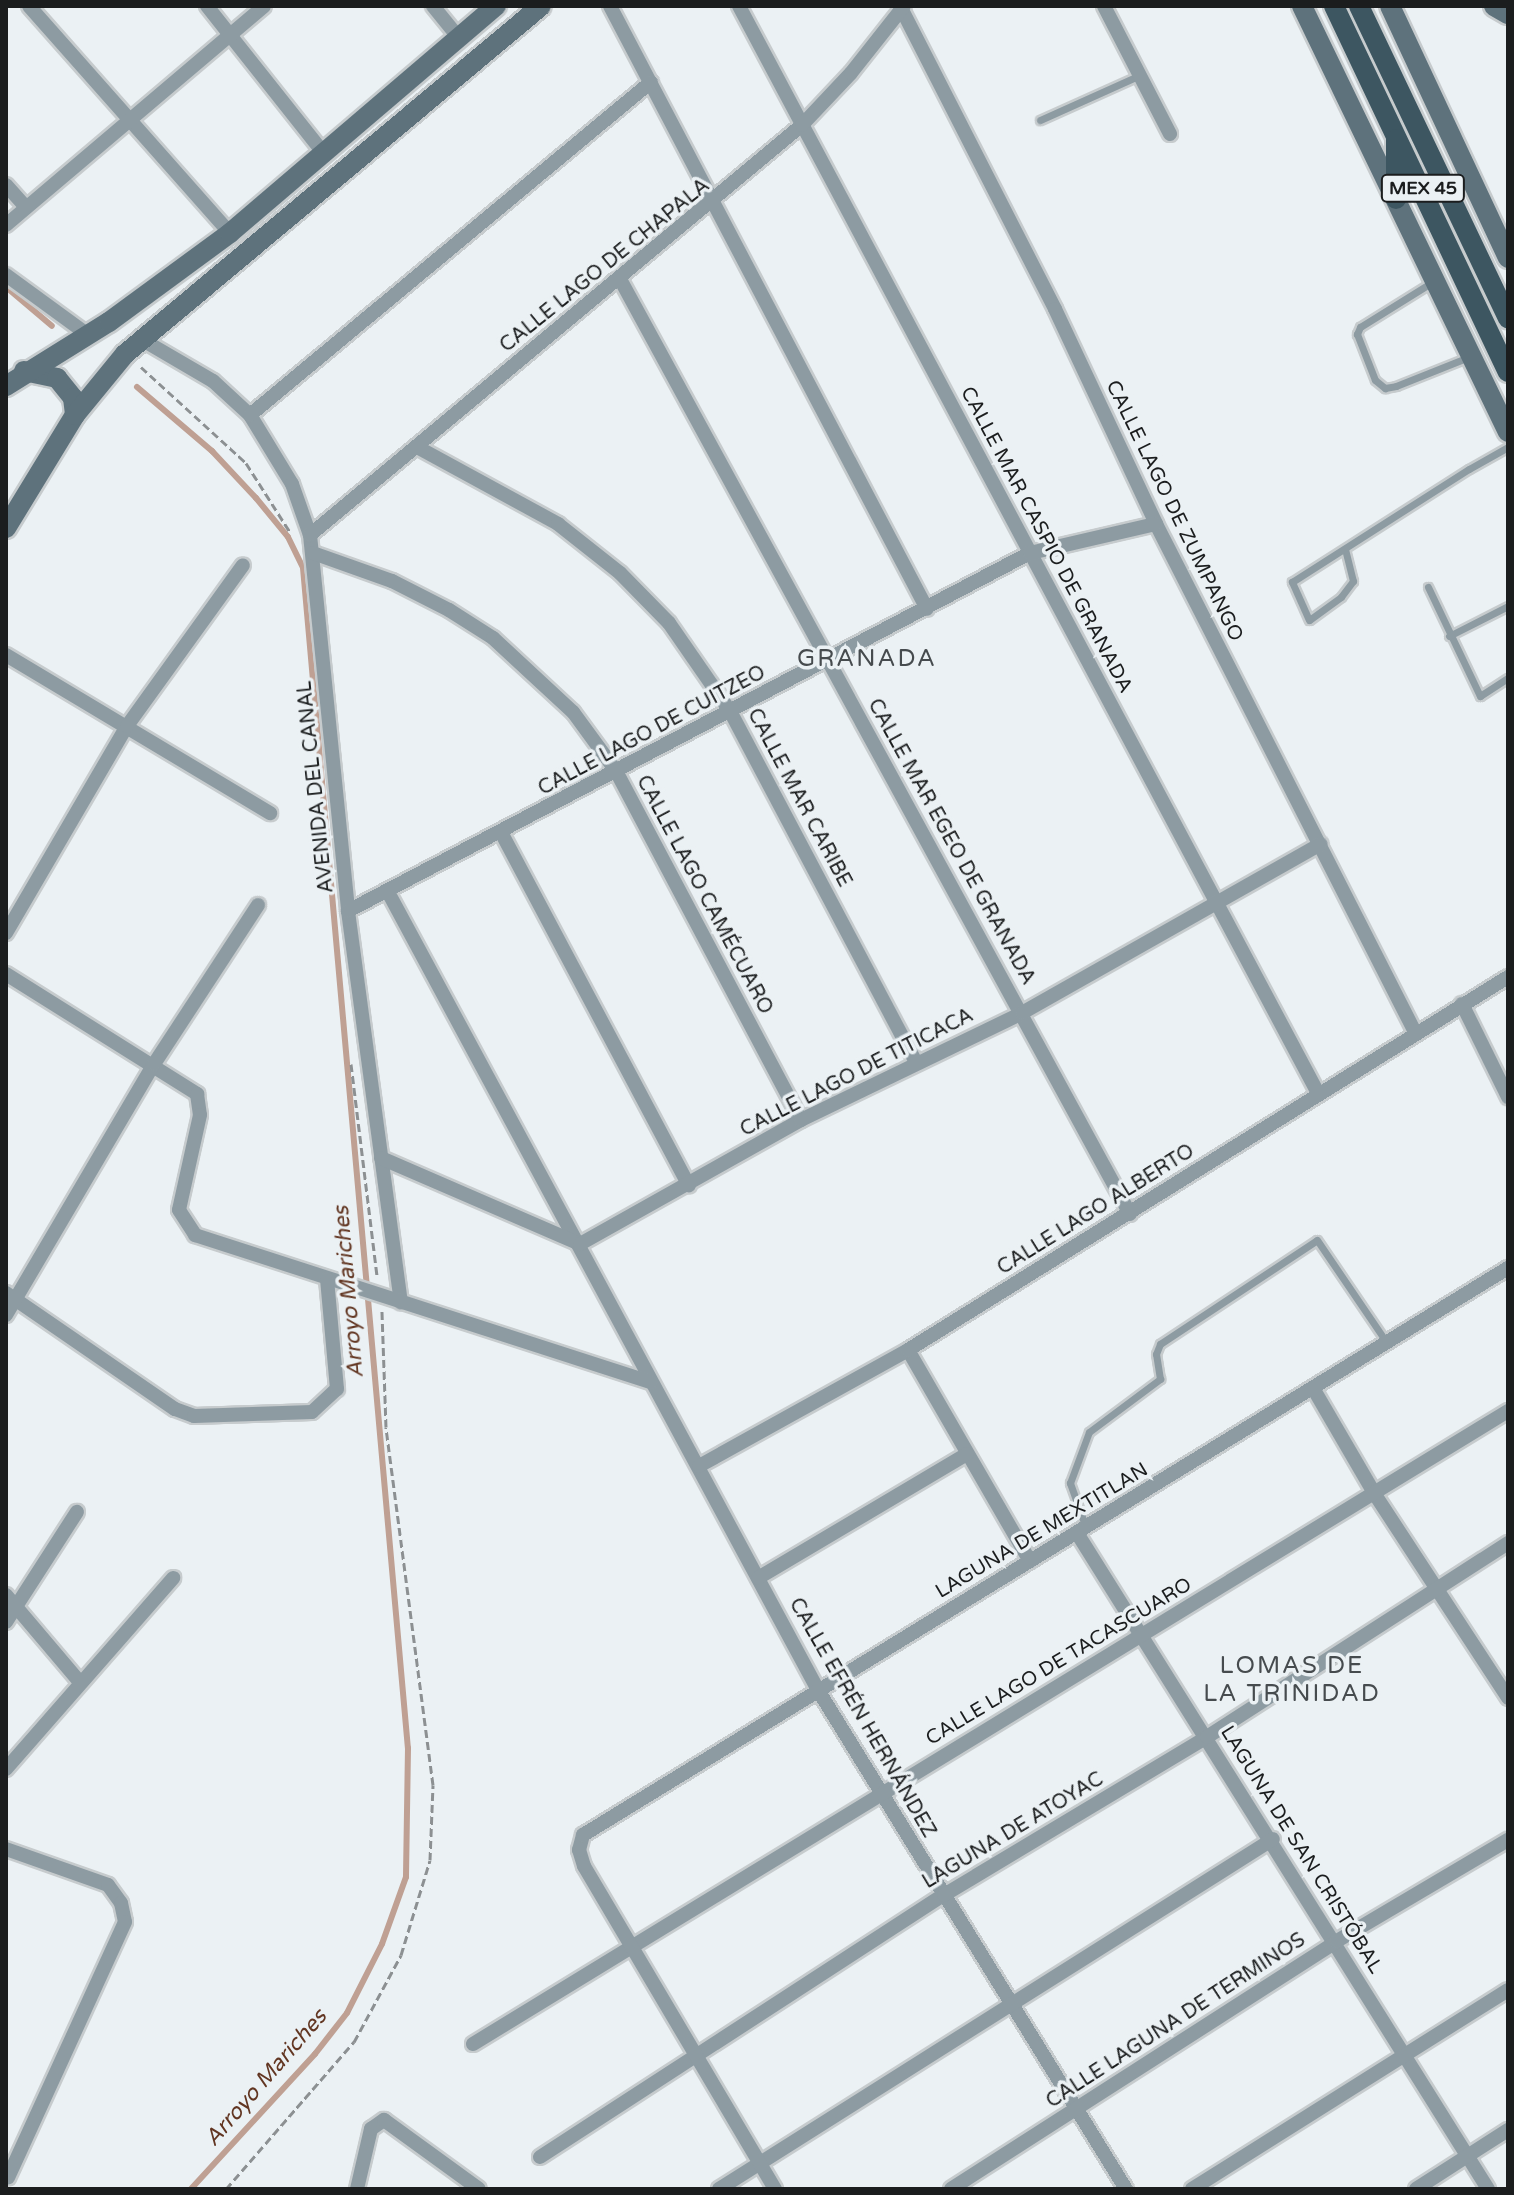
<!DOCTYPE html>
<html>
<head>
<meta charset="utf-8">
<style>
	body { margin:0 }
	#map { position:relative; width:1514px; height:2195px; overflow:hidden; background:#ebf1f4; font-family:"Varela Round",sans-serif }
	div>[style] { position:absolute }
	[style*='--x'] { left:calc(var(--x)*1px); top:calc(var(--y)*1px); width:calc(var(--w)*1px); rotate:calc(var(--a)*1deg) }
	.stream>* { height:6px; margin:-3px; padding:0 3px; transform-origin:3px; border-radius:3px; background:#bfa093 }
	.path>* { height:3px; margin-top:-1.5px; transform-origin:0; background:repeating-linear-gradient(90deg,#8c9092 0 8px,transparent 0 12px) }
	.roads { filter:drop-shadow(2px 0 #c6cbcd) drop-shadow(-2px 0 #c6cbcd) drop-shadow(0 2px #c6cbcd) drop-shadow(0 -2px #c6cbcd) }
	.lane>* { height:7px; margin:-3.5px; padding:0 3.5px; transform-origin:3.5px; border-radius:3.5px; background:#8d9ba2 }
	.street>* { height:14px; margin:-7px; padding:0 7px; transform-origin:7px; border-radius:7px; background:#8d9ba2 }
	.secondary>* { height:20px; margin:-10px; padding:0 10px; transform-origin:10px; border-radius:10px; background:#5e727c }
	.primary>* { height:20px; margin:-10px; padding:0 10px; transform-origin:10px; border-radius:10px; background:#3d5661 }
	span { translate:-50% -50%; white-space:nowrap; text-align:center; line-height:1.15; -webkit-text-stroke:7px #ebf1f4; paint-order:stroke }
	.shield-label span { padding:2px 6px; background:#ebf1f4; border:2px solid; border-radius:6px; -webkit-text-stroke-width:0 }
	.shield-label { font-size:18px; color:#1b1d1e; font-weight:700 }
	.street-label { font-size:20px; color:#1b1d1e }
	.water-label { font-size:22px; color:#623622; font-style:italic }
	.quarter-label { font-size:24px; color:#464b4e; letter-spacing:2px }
	.frame { position:absolute; inset:0; border:8px solid #1b1d1e; pointer-events:none }
</style>
</head>
<body>
<div id="map">
	<div class="stream">
		<i style="--x:6;--y:287;--w:60;--a:40.3"></i>
		<i style="--x:137;--y:387;--w:99;--a:40.5"></i>
		<i style="--x:212;--y:451;--w:64;--a:46.9"></i>
		<i style="--x:256;--y:498;--w:50;--a:50.6"></i>
		<i style="--x:288;--y:537;--w:34;--a:64"></i>
		<i style="--x:303;--y:568;--w:1185;--a:84.92"></i>
		<i style="--x:408;--y:1748;--w:129;--a:90.9"></i>
		<i style="--x:406;--y:1877;--w:71;--a:109.7"></i>
		<i style="--x:382;--y:1944;--w:77;--a:116.9"></i>
		<i style="--x:347;--y:2013;--w:52;--a:128"></i>
		<i style="--x:315;--y:2054;--w:183;--a:132.6"></i>
	</div>
	<div class="path">
		<i style="--x:141;--y:367;--w:142;--a:42.4"></i>
		<i style="--x:246;--y:463;--w:82;--a:57.5"></i>
		<i style="--x:351;--y:1064;--w:213;--a:83"></i>
		<i style="--x:226;--y:2189;--w:195;--a:-49"></i>
		<i style="--x:354;--y:2042;--w:99;--a:-61.6"></i>
		<i style="--x:401;--y:1955;--w:99;--a:-73"></i>
		<i style="--x:430;--y:1860;--w:75;--a:-87.7"></i>
		<i style="--x:433;--y:1785;--w:361;--a:-97.5"></i>
		<i style="--x:386;--y:1427;--w:117;--a:-92"></i>
	</div>
	<div class="roads">
		<div class="lane">
			<i style="--x:1040;--y:120;--w:110;--a:-24.2"></i>
			<i style="--x:1434;--y:281;--w:87;--a:148.1"></i>
			<i style="--x:1360;--y:327;--w:8;--a:113"></i>
			<i style="--x:1357;--y:334;--w:49;--a:68.6"></i>
			<i style="--x:1375;--y:380;--w:13;--a:39"></i>
			<i style="--x:1385;--y:388;--w:11;--a:-10"></i>
			<i style="--x:1396;--y:386;--w:79;--a:-21.7"></i>
			<i style="--x:1345;--y:549;--w:33;--a:76"></i>
			<i style="--x:1353;--y:581;--w:20;--a:127"></i>
			<i style="--x:1341;--y:597;--w:39;--a:144"></i>
			<i style="--x:1309;--y:620;--w:42;--a:-114.1"></i>
			<i style="--x:1292;--y:582;--w:210;--a:-32.6"></i>
			<i style="--x:1469;--y:469;--w:45;--a:-29.4"></i>
			<i style="--x:1428;--y:587;--w:121;--a:64.5"></i>
			<i style="--x:1480;--y:696;--w:33;--a:-33"></i>
			<i style="--x:1449;--y:636;--w:66;--a:-27"></i>
			<i style="--x:1086;--y:1528;--w:48;--a:-109.6"></i>
			<i style="--x:1070;--y:1483;--w:54;--a:-69.6"></i>
			<i style="--x:1089;--y:1432;--w:89;--a:-36.7"></i>
			<i style="--x:1160;--y:1379;--w:25;--a:-99"></i>
			<i style="--x:1156;--y:1354;--w:11;--a:-68"></i>
			<i style="--x:1160;--y:1344;--w:188;--a:-33.5"></i>
			<i style="--x:1317;--y:1240;--w:125;--a:55.8"></i>
		</div>
		<div class="street">
			<i style="--x:29;--y:6;--w:303;--a:48.5"></i>
			<i style="--x:207;--y:6;--w:190;--a:51.6"></i>
			<i style="--x:433;--y:6;--w:41;--a:50.9"></i>
			<i style="--x:610;--y:6;--w:681;--a:62.27"></i>
			<i style="--x:739;--y:6;--w:1232;--a:61.96"></i>
			<i style="--x:900;--y:6;--w:340;--a:62.9"></i>
			<i style="--x:1055;--y:309;--w:238;--a:64.8"></i>
			<i style="--x:1156;--y:524;--w:570;--a:62.99"></i>
			<i style="--x:1104;--y:6;--w:144;--a:62.7"></i>
			<i style="--x:6;--y:185;--w:27;--a:48"></i>
			<i style="--x:6;--y:225;--w:338;--a:-40.3"></i>
			<i style="--x:6;--y:275;--w:100;--a:36.1"></i>
			<i style="--x:620;--y:279;--w:1065;--a:61.39"></i>
			<i style="--x:141;--y:339;--w:83;--a:30.3"></i>
			<i style="--x:213;--y:381;--w:50;--a:42.6"></i>
			<i style="--x:250;--y:415;--w:81;--a:58.7"></i>
			<i style="--x:292;--y:484;--w:54;--a:70.6"></i>
			<i style="--x:310;--y:535;--w:378;--a:84.2"></i>
			<i style="--x:348;--y:911;--w:395;--a:82.3"></i>
			<i style="--x:250;--y:415;--w:521;--a:-39.71"></i>
			<i style="--x:417;--y:447;--w:161;--a:28.6"></i>
			<i style="--x:558;--y:524;--w:79;--a:38.3"></i>
			<i style="--x:620;--y:573;--w:70;--a:45.6"></i>
			<i style="--x:669;--y:623;--w:107;--a:55.3"></i>
			<i style="--x:730;--y:711;--w:396;--a:62.1"></i>
			<i style="--x:310;--y:535;--w:640;--a:-39.81"></i>
			<i style="--x:802;--y:125;--w:71;--a:-46.7"></i>
			<i style="--x:851;--y:73;--w:85;--a:-51.7"></i>
			<i style="--x:313;--y:553;--w:84;--a:19.5"></i>
			<i style="--x:392;--y:581;--w:64;--a:27"></i>
			<i style="--x:449;--y:610;--w:52;--a:32.5"></i>
			<i style="--x:493;--y:638;--w:109;--a:42.8"></i>
			<i style="--x:573;--y:712;--w:73;--a:53.9"></i>
			<i style="--x:616;--y:771;--w:395;--a:62.1"></i>
			<i style="--x:6;--y:655;--w:308;--a:30.9"></i>
			<i style="--x:502;--y:834;--w:398;--a:62"></i>
			<i style="--x:388;--y:892;--w:906;--a:61.68"></i>
			<i style="--x:818;--y:1690;--w:586;--a:58.32"></i>
			<i style="--x:348;--y:911;--w:770;--a:-27.7"></i>
			<i style="--x:1030;--y:553;--w:129;--a:-13"></i>
			<i style="--x:6;--y:933;--w:240;--a:-59.7"></i>
			<i style="--x:127;--y:726;--w:198;--a:-54.2"></i>
			<i style="--x:6;--y:974;--w:226;--a:32.1"></i>
			<i style="--x:197;--y:1094;--w:21;--a:82"></i>
			<i style="--x:200;--y:1115;--w:97;--a:102.5"></i>
			<i style="--x:179;--y:1210;--w:30;--a:57"></i>
			<i style="--x:195;--y:1235;--w:479;--a:17.9"></i>
			<i style="--x:1462;--y:1004;--w:104;--a:63.7"></i>
			<i style="--x:381;--y:1158;--w:217;--a:23.4"></i>
			<i style="--x:580;--y:1244;--w:253;--a:-29.3"></i>
			<i style="--x:801;--y:1120;--w:246;--a:-25.8"></i>
			<i style="--x:1022;--y:1013;--w:343;--a:-29.5"></i>
			<i style="--x:6;--y:1293;--w:205;--a:34.5"></i>
			<i style="--x:175;--y:1409;--w:20;--a:20"></i>
			<i style="--x:194;--y:1416;--w:118;--a:-1.9"></i>
			<i style="--x:312;--y:1412;--w:34;--a:-43"></i>
			<i style="--x:337;--y:1389;--w:110;--a:-95.2"></i>
			<i style="--x:6;--y:1315;--w:291;--a:-59.5"></i>
			<i style="--x:154;--y:1064;--w:190;--a:-56.8"></i>
			<i style="--x:908;--y:1350;--w:244;--a:60"></i>
			<i style="--x:1313;--y:1388;--w:121;--a:59.8"></i>
			<i style="--x:1374;--y:1493;--w:245;--a:56.8"></i>
			<i style="--x:699;--y:1466;--w:239;--a:-29"></i>
			<i style="--x:908;--y:1350;--w:706;--a:-31.87"></i>
			<i style="--x:1077;--y:1533;--w:774;--a:57.93"></i>
			<i style="--x:758;--y:1578;--w:243;--a:-30.7"></i>
			<i style="--x:6;--y:1595;--w:113;--a:49.7"></i>
			<i style="--x:6;--y:1622;--w:131;--a:-57.2"></i>
			<i style="--x:6;--y:1769;--w:254;--a:-48.8"></i>
			<i style="--x:6;--y:1849;--w:108;--a:19.4"></i>
			<i style="--x:108;--y:1885;--w:22;--a:54"></i>
			<i style="--x:121;--y:1903;--w:19;--a:78"></i>
			<i style="--x:125;--y:1922;--w:281;--a:114.6"></i>
			<i style="--x:473;--y:2044;--w:1213;--a:-31.45"></i>
			<i style="--x:540;--y:2157;--w:482;--a:-33"></i>
			<i style="--x:944;--y:1895;--w:307;--a:-31"></i>
			<i style="--x:1207;--y:1737;--w:358;--a:-32.8"></i>
			<i style="--x:357;--y:2189;--w:62;--a:-76.9"></i>
			<i style="--x:371;--y:2129;--w:16;--a:-35"></i>
			<i style="--x:384;--y:2120;--w:117;--a:36"></i>
			<i style="--x:719;--y:2189;--w:655;--a:-32.28"></i>
			<i style="--x:775;--y:2189;--w:375;--a:-120.6"></i>
			<i style="--x:584;--y:1866;--w:17;--a:-107"></i>
			<i style="--x:579;--y:1850;--w:16;--a:-75"></i>
			<i style="--x:583;--y:1835;--w:1085;--a:-31.51"></i>
			<i style="--x:951;--y:2189;--w:459;--a:-32.7"></i>
			<i style="--x:1337;--y:1941;--w:199;--a:-30.6"></i>
			<i style="--x:1192;--y:2189;--w:373;--a:-32.2"></i>
			<i style="--x:1416;--y:2189;--w:109;--a:-32.7"></i>
		</div>
		<div class="secondary">
			<i style="--x:1302;--y:6;--w:473;--a:64.2"></i>
			<i style="--x:1390;--y:6;--w:278;--a:64.9"></i>
			<i style="--x:1494;--y:6;--w:16;--a:30"></i>
			<i style="--x:24;--y:371;--w:34;--a:12"></i>
			<i style="--x:57;--y:378;--w:26;--a:51"></i>
			<i style="--x:73;--y:398;--w:17;--a:83"></i>
			<i style="--x:6;--y:386;--w:121;--a:-31.9"></i>
			<i style="--x:109;--y:322;--w:150;--a:-36.3"></i>
			<i style="--x:230;--y:233;--w:350;--a:-40.5"></i>
			<i style="--x:6;--y:528;--w:132;--a:-58.6"></i>
			<i style="--x:75;--y:415;--w:79;--a:-50.7"></i>
			<i style="--x:125;--y:354;--w:542;--a:-39.91"></i>
		</div>
		<div class="primary">
			<i style="--x:1334;--y:6;--w:405;--a:64.6"></i>
			<i style="--x:1359;--y:6;--w:346;--a:64.5"></i>
			<i style="--x:1396;--y:199;--w:60;--a:-90"></i>
		</div>
	</div>
	<div class="shield-label">
		<span style="left:1423px;top:188px">MEX 45</span>
	</div>
	<div class="street-label">
		<span style="left:605px;top:266px;rotate:-39deg">CALLE LAGO DE CHAPALA</span>
		<span style="left:1174px;top:511px;rotate:64deg">CALLE LAGO DE ZUMPANGO</span>
		<span style="left:1046px;top:540px;rotate:62deg">CALLE MAR CASPIO DE GRANADA</span>
		<span style="left:652px;top:731px;rotate:-28deg">CALLE LAGO DE CUITZEO</span>
		<span style="left:316px;top:787px;rotate:-96deg">AVENIDA DEL CANAL</span>
		<span style="left:799px;top:798px;rotate:62deg">CALLE MAR CARIBE</span>
		<span style="left:951px;top:842px;rotate:61deg">CALLE MAR EGEO DE GRANADA</span>
		<span style="left:704px;top:895px;rotate:62deg">CALLE LAGO CAMÉCUARO</span>
		<span style="left:857px;top:1073px;rotate:-27deg">CALLE LAGO DE TITICACA</span>
		<span style="left:1096px;top:1210px;rotate:-32deg">CALLE LAGO ALBERTO</span>
		<span style="left:1042px;top:1531px;rotate:-31deg">LAGUNA DE MEXTITLAN</span>
		<span style="left:1059px;top:1662px;rotate:-31deg">CALLE LAGO DE TACASCUARO</span>
		<span style="left:862px;top:1718px;rotate:60deg">CALLE EFRÉN HERNÁNDEZ</span>
		<span style="left:1013px;top:1831px;rotate:-31deg">LAGUNA DE ATOYAC</span>
		<span style="left:1301px;top:1850px;rotate:58deg">LAGUNA DE SAN CRISTÓBAL</span>
		<span style="left:1176px;top:2021px;rotate:-33deg">CALLE LAGUNA DE TERMINOS</span>
	</div>
	<div class="water-label">
		<span style="left:349px;top:1292px;rotate:-95deg">Arroyo Mariches</span>
		<span style="left:266px;top:2078px;rotate:-49deg">Arroyo Mariches</span>
	</div>
	<div class="quarter-label">
		<span style="left:867px;top:659px">GRANADA</span>
		<span style="left:1292px;top:1680px">LOMAS DE<br>LA TRINIDAD</span>
	</div>
	<div class="frame"></div>
</div>
</body>
</html>
